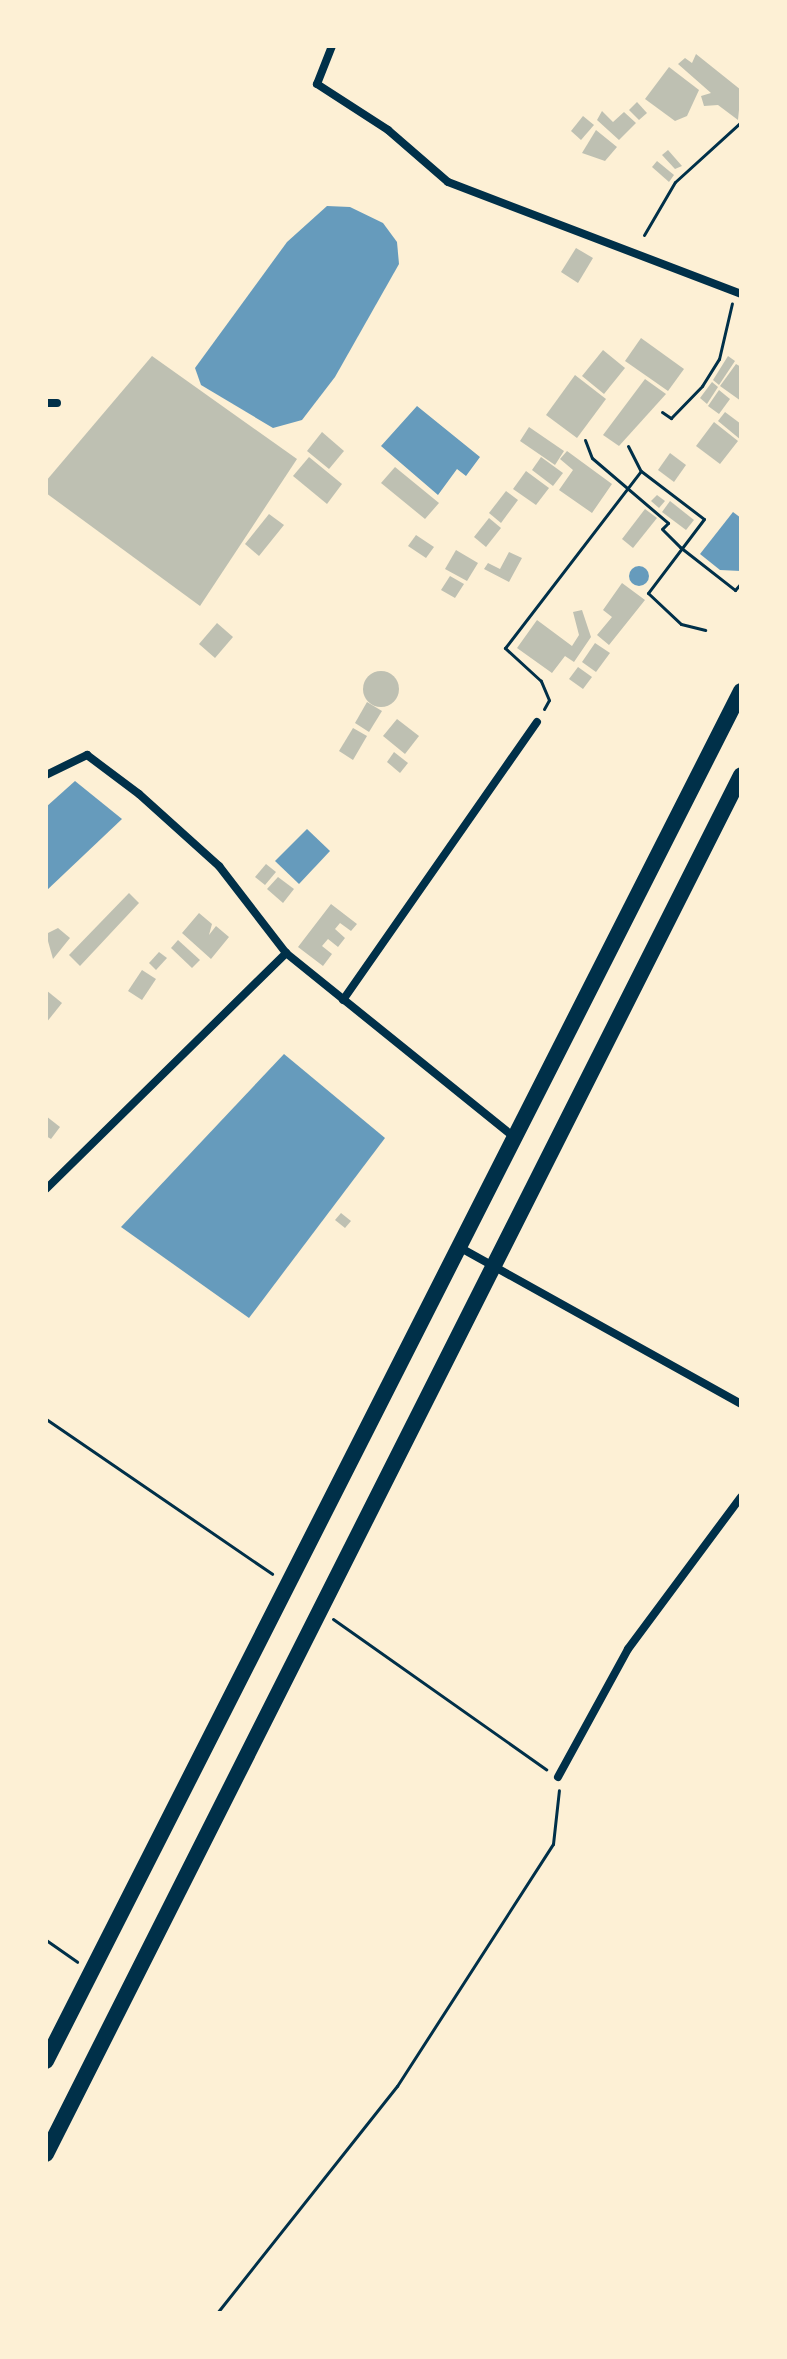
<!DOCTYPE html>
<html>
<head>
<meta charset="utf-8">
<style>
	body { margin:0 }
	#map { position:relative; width:787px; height:2359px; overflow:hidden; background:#fdf0d5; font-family:Arial,sans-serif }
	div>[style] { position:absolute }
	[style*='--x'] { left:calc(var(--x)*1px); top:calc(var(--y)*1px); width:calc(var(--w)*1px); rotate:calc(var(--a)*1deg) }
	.water>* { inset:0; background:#669bbc }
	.round { border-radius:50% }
	.building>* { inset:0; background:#bec0b2 }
	.path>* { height:3px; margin:-1.5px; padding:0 1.5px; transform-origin:1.5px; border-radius:1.5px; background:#003049 }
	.minor>* { height:8px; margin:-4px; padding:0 4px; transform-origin:4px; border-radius:4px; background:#003049 }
	.trunk>* { height:16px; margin:-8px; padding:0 8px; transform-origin:8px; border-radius:8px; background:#003049 }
	span { translate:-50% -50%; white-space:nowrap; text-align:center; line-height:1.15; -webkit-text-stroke:7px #fdf0d5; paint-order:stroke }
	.frame { position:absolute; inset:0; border:48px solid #fdf0d5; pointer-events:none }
</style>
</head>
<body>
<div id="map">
	<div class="water">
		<i style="clip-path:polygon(327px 206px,350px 207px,383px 223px,397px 242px,399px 264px,335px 377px,302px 420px,273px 428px,201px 385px,195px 368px,287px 242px)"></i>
		<i style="clip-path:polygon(417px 406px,480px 457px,466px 476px,457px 469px,438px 495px,381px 446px)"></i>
		<i style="clip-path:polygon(733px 512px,741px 518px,741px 571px,720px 570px,700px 554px)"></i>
		<i class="round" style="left:629px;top:566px;width:20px;height:20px"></i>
		<i style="clip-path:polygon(75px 781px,122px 819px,46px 891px,46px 807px)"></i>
		<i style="clip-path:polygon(307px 829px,330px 851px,299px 884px,275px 861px)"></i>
		<i style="clip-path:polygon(284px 1054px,385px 1138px,249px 1318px,121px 1227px)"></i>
	</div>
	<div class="building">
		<i style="clip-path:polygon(696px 54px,741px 90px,738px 120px,718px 105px,704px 106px,701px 96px,711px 93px,678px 64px,685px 58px,692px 63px)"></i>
		<i style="clip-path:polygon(669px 67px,699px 90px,687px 116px,675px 121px,645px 99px)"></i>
		<i style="clip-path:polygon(637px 102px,647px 113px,639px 120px,629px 110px)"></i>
		<i style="clip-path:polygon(602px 111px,613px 122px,624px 112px,636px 123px,619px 140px,597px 120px)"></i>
		<i style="clip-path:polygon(583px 116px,594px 125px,581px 140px,571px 131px)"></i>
		<i style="clip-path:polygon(596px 130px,617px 147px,605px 161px,582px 153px)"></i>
		<i style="clip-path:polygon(668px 150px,682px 166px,675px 169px,662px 155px)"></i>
		<i style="clip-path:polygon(657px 161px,674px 175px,669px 182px,652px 167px)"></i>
		<i style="clip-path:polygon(576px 248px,593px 258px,578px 283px,561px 272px)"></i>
		<i style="clip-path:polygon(641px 338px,684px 369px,668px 391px,625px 361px)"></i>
		<i style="clip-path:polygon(603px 350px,625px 368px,604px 394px,582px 376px)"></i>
		<i style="clip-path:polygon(152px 356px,297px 459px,200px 606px,46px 493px,46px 481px)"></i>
		<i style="clip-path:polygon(728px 356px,735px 361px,719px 385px,713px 380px)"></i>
		<i style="clip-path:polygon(736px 364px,741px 367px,741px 401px,720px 386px)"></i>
		<i style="clip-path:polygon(575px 375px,606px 399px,577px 438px,546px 415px)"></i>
		<i style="clip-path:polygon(645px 379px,666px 394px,619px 446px,603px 435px)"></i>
		<i style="clip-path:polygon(712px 382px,718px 387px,707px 404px,700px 398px)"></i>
		<i style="clip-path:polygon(719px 390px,730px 399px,719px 414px,708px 406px)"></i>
		<i style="clip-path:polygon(725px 412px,741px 424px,741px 440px,718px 421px)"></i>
		<i style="clip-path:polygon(714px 422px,738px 441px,720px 464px,696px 446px)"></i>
		<i style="clip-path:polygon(529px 427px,564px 451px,555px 465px,520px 441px)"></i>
		<i style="clip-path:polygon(322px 432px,344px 451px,329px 469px,307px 451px)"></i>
		<i style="clip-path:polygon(567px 451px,612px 484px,592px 513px,559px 490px,573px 470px,560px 459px)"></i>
		<i style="clip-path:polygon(670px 453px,686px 465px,674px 482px,658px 470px)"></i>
		<i style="clip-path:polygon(309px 457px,342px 484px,327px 504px,293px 476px)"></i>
		<i style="clip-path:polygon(541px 457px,563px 473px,553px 486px,532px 470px)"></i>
		<i style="clip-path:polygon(395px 467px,439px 503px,425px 519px,381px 483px)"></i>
		<i style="clip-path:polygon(526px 471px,549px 488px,536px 505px,513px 489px)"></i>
		<i style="clip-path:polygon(506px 491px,518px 500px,501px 523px,489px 513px)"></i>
		<i style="clip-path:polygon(657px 495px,665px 501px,659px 508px,651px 501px)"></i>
		<i style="clip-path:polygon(670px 501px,694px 520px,686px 530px,662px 512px)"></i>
		<i style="clip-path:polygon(645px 509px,657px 518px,633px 548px,622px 539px)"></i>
		<i style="clip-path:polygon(269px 514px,284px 525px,259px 556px,245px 544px)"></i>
		<i style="clip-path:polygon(489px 518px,501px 528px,486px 547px,474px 537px)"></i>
		<i style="clip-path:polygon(416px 535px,434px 547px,426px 558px,408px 546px)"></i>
		<i style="clip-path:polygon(456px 550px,478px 563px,467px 581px,445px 569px)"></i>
		<i style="clip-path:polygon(509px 552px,522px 558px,509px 582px,484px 569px,488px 563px,500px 569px)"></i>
		<i style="clip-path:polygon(450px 576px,464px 584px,455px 598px,441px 590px)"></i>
		<i style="clip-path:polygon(622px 583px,645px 600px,609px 645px,597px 635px,612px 617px,603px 610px)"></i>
		<i style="clip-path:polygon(582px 610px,591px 637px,574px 662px,565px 656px,552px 673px,517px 648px,537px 620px,572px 646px,579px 635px,573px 612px)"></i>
		<i style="clip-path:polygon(217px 623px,233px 637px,215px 658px,199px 644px)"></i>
		<i style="clip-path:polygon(595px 643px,610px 653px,596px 672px,582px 662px)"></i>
		<i style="clip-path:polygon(578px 667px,592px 677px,583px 689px,569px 679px)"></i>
		<i class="round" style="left:363px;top:671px;width:36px;height:36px"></i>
		<i style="clip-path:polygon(367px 702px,382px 711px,369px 732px,355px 723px)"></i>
		<i style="clip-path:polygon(397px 719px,419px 736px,405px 754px,383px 736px)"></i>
		<i style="clip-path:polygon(353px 728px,367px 736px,353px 760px,339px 751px)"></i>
		<i style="clip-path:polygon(394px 752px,408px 763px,400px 773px,387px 762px)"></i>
		<i style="clip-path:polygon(266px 864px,276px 872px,265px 885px,255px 877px)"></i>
		<i style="clip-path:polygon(278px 877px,294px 889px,283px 903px,267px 889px)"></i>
		<i style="clip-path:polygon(129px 893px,139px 903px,80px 966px,69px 955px)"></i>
		<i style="clip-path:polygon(331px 904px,357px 924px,351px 931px,340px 923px,335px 929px,345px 938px,338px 947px,328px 939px,322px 946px,332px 954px,323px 966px,298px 947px)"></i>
		<i style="clip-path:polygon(199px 913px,212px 924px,209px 935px,216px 926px,229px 937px,211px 959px,182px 933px)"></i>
		<i style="clip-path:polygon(58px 928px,70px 938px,53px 959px,46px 934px)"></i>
		<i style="clip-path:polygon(178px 940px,200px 960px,192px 968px,171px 948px)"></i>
		<i style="clip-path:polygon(159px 952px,167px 958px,156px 970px,149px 963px)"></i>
		<i style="clip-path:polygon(142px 970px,156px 979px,142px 1000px,128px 991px)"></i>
		<i style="clip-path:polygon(46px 990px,62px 1003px,46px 1023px)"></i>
		<i style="clip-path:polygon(46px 1116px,60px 1127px,51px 1139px,46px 1136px)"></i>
		<i style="clip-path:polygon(341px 1213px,351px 1221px,345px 1228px,335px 1220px)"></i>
	</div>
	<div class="path">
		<i style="--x:644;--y:235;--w:61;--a:-59.7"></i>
		<i style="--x:675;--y:182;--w:89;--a:-42.3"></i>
		<i style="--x:662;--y:412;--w:11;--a:34"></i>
		<i style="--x:671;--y:418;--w:45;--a:-45.9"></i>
		<i style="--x:702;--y:386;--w:32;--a:-58"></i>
		<i style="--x:719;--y:359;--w:57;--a:-76.9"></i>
		<i style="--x:585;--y:440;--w:19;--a:69"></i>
		<i style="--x:592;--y:458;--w:100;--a:40.5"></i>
		<i style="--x:668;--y:523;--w:8;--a:135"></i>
		<i style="--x:662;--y:529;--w:25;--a:45"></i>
		<i style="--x:680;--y:547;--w:70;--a:38"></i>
		<i style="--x:735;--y:590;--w:9;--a:-49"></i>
		<i style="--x:628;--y:446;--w:28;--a:63"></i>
		<i style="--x:641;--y:471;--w:79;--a:37.3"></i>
		<i style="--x:704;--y:519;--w:93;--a:127.1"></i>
		<i style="--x:648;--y:593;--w:45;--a:43.2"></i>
		<i style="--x:681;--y:624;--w:25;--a:14"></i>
		<i style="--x:544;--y:709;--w:10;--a:-61"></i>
		<i style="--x:549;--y:700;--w:21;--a:-113"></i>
		<i style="--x:541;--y:681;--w:49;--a:-137.5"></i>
		<i style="--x:505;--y:648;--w:223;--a:-52.5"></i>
		<i style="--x:46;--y:1419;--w:274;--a:34.4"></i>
		<i style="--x:333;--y:1619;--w:261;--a:35.2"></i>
		<i style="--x:46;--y:1940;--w:38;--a:35"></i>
		<i style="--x:217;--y:2313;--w:290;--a:-51.6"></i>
		<i style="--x:397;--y:2086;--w:288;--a:-57.2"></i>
		<i style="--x:553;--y:1844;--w:54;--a:-83.7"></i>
	</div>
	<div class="minor">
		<i style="--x:332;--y:46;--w:41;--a:111.5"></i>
		<i style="--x:317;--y:84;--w:85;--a:32.9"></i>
		<i style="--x:388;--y:130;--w:79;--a:40.9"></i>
		<i style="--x:448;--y:182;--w:314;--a:20.9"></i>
		<i style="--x:46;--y:403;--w:11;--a:0"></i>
		<i style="--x:46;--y:775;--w:46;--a:-26"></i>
		<i style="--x:87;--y:755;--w:65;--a:36.9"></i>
		<i style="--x:139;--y:794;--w:108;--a:42"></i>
		<i style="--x:219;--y:866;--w:110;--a:52.4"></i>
		<i style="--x:286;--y:953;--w:293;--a:38.9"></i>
		<i style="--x:343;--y:1000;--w:339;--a:-55.1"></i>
		<i style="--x:46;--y:1189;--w:337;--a:-44.5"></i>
		<i style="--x:459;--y:1247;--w:323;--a:29.1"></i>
		<i style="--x:558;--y:1777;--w:146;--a:-61.3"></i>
		<i style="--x:628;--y:1649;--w:189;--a:-53.4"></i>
	</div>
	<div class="trunk">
		<i style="--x:46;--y:2061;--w:1536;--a:-63.1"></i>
		<i style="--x:46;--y:2154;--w:1544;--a:-63.25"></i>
	</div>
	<div class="frame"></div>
</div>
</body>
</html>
